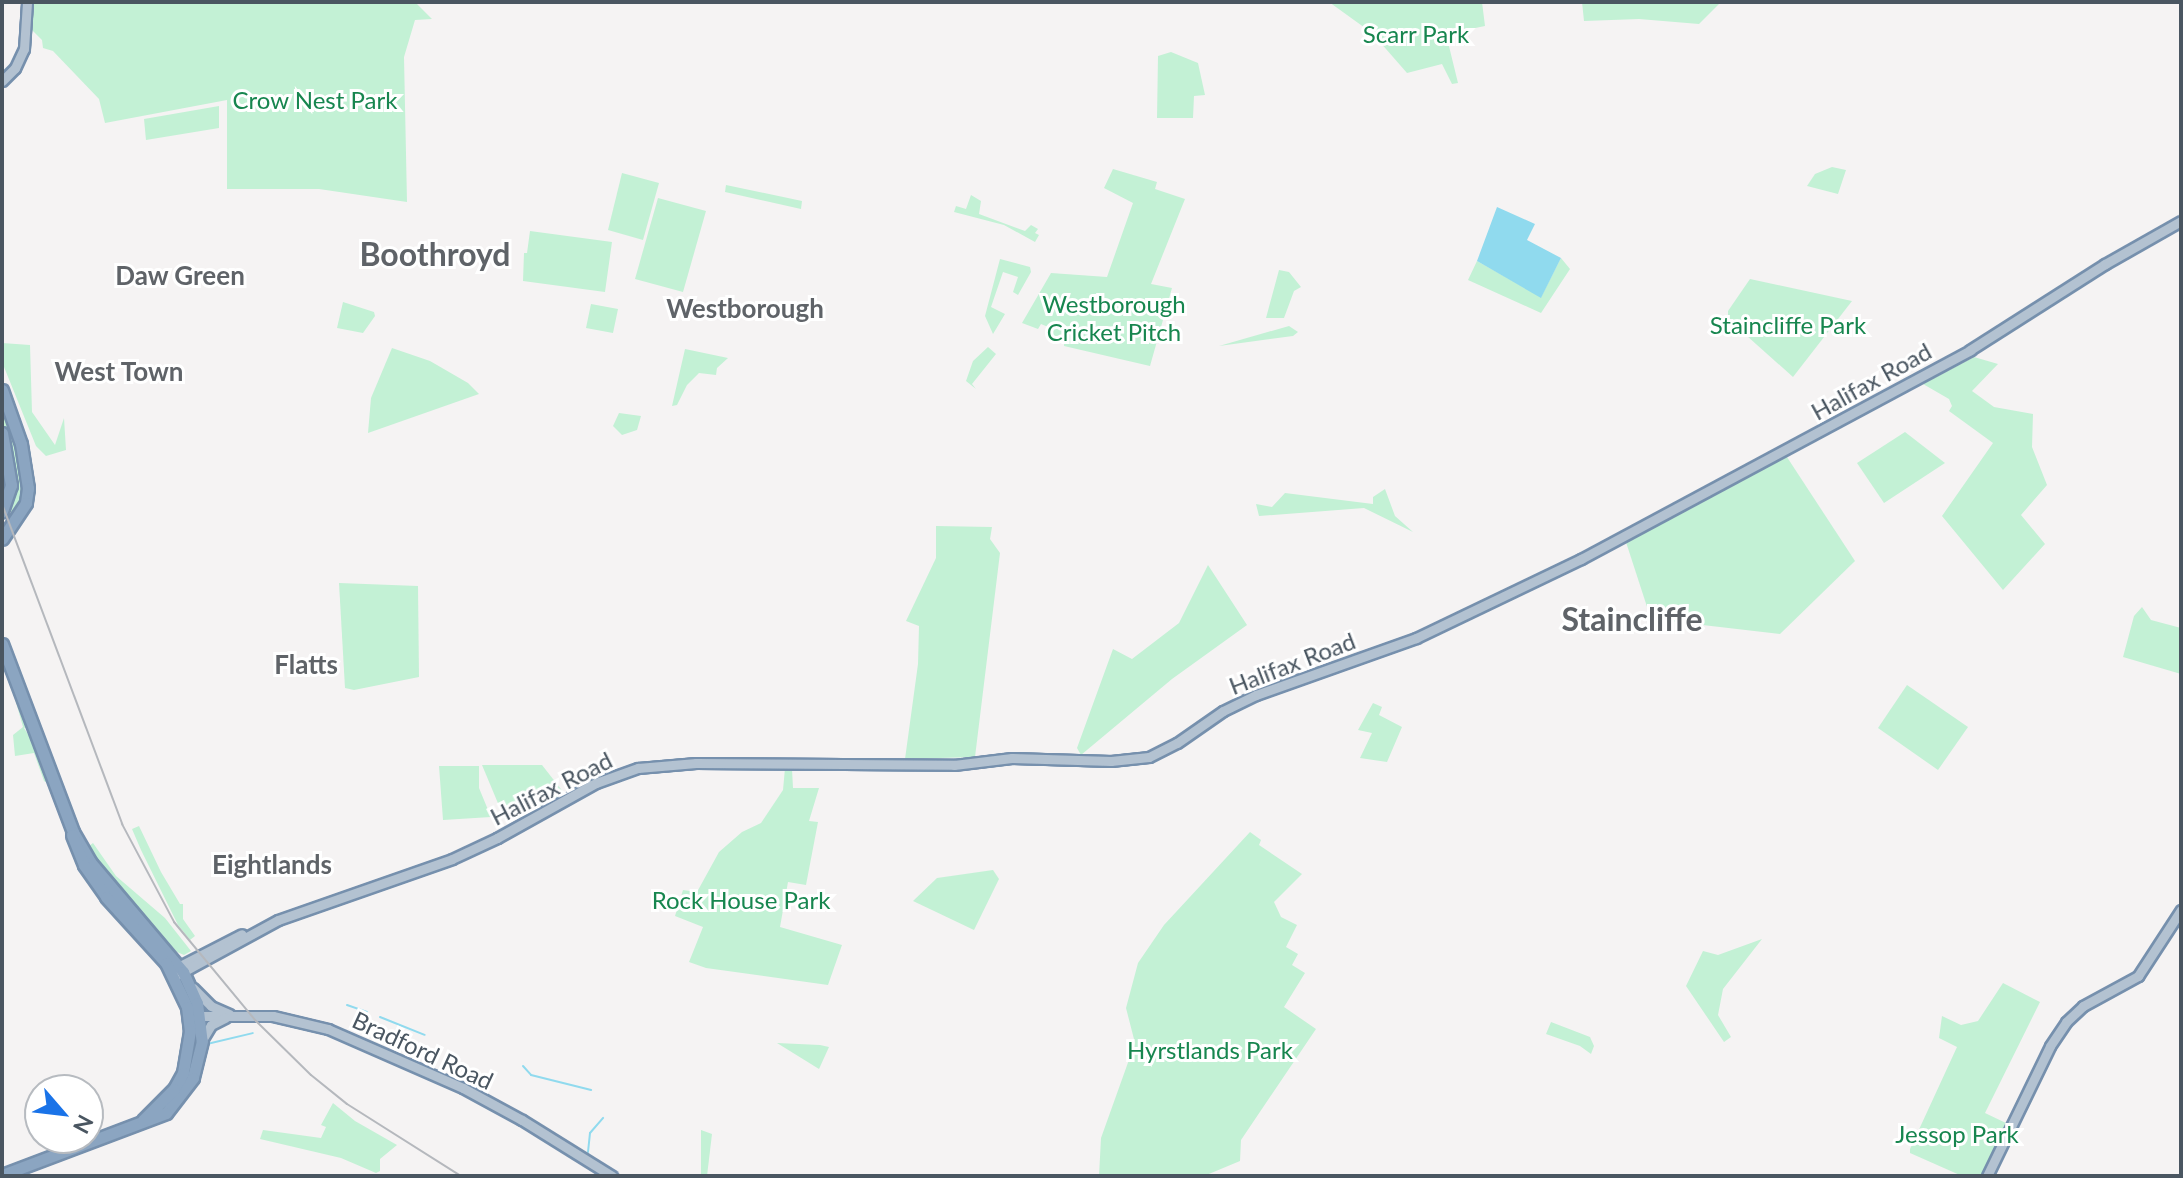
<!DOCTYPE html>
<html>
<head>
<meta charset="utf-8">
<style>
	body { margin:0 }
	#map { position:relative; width:2183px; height:1178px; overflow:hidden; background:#f5f3f3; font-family:Lato,sans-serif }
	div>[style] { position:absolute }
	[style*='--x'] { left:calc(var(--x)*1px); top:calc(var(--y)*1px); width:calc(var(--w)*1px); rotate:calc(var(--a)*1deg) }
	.green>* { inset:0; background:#c3f1d5 }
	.water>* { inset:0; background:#90daee }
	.stream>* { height:2px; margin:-1px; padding:0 1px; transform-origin:1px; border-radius:1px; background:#90daee }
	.roads { filter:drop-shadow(2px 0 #7690ad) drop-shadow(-2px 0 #7690ad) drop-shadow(0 2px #7690ad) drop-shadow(0 -2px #7690ad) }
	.major>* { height:9px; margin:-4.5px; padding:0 4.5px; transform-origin:4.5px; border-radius:4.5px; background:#b3c2d1 }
	.highway>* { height:11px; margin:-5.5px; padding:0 5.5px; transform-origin:5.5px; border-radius:5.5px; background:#8ba5c1 }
	.rail>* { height:2px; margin:-1px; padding:0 1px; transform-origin:1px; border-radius:1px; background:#b5b8bd }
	span { translate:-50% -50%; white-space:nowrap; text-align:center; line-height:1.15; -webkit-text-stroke:6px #fff; paint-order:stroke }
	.park-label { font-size:24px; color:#17864f }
	.street-label { font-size:24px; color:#4a5661 }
	.neighbourhood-label { font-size:26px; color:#5f6368; font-weight:700 }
	.district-label { font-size:32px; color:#5f6368; font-weight:700 }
	.frame { position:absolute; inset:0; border:4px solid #4a5661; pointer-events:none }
	.north { position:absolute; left:24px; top:1074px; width:80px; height:80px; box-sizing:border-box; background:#fff; border:2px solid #b7bbc0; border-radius:50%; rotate:118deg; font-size:22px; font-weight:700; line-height:32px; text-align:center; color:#4a5661 }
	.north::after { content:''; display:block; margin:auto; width:28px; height:36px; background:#1a73e8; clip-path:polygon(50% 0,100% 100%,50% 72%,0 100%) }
</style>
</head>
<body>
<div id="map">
	<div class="green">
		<i style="clip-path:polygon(34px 2px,420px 2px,417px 4px,432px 19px,415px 20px,404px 57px,407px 202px,319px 189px,227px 189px,227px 100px,105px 123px,99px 99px,53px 51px,43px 48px,42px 40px,32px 30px)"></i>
		<i style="clip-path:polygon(1329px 2px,1482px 2px,1485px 26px,1446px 34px,1458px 83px,1452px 84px,1442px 64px,1407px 73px,1372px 33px)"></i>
		<i style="clip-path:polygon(1582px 2px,1721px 2px,1699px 24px,1639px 19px,1584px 21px)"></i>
		<i style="clip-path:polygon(1171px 52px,1198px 63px,1205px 95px,1194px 96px,1193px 118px,1157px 118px,1158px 56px)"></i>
		<i style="clip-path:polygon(219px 106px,219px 128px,146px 140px,144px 119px)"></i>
		<i style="clip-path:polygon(1832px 167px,1846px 170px,1838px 194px,1807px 186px,1815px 174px)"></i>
		<i style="clip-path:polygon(1113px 169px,1157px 182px,1155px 189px,1185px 199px,1151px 284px,1172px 288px,1150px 366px,1064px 346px,1064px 341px,1051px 337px,1053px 329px,1041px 324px,1038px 329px,1022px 323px,1051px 273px,1107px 277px,1133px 203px,1104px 188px)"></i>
		<i style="clip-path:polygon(622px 173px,659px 183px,643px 240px,608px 230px)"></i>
		<i style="clip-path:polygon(726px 185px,802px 201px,801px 209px,725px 192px)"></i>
		<i style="clip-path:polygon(971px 195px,981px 201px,979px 214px,1025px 231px,1031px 225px,1038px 229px,1035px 233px,1039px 235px,1035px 242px,1004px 225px,954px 212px,956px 206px,966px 209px)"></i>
		<i style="clip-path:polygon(658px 198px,706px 211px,683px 292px,635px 279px)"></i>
		<i style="clip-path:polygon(530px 231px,612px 242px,605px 292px,523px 281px,524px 253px,527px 253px)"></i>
		<i style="clip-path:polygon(1561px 258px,1570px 269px,1541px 313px,1468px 280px,1477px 261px,1541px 297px)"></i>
		<i style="clip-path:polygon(1000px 259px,1030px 267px,1031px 272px,1018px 295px,1013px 292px,1018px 277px,1003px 272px,991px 307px,1005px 314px,993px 334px,985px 316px)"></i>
		<i style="clip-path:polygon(1279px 270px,1289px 272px,1301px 287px,1294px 291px,1284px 318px,1266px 318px)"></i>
		<i style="clip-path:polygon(1750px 279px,1852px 301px,1793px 377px,1728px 319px,1728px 311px)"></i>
		<i style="clip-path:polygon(343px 302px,374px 312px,375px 316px,363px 333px,337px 328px)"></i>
		<i style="clip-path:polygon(591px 304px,618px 309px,613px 333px,586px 328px)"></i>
		<i style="clip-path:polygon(1289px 326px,1298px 332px,1293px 336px,1219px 346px)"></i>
		<i style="clip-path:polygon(2px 343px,30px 345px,32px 412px,55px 445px,64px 418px,66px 450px,46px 456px,36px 446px,2px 362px)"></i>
		<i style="clip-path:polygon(988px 347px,996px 354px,972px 384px,976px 389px,966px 381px,973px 361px)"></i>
		<i style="clip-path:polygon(392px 348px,430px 361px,468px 383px,479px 394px,368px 433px,371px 398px)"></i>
		<i style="clip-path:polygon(685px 349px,728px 358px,717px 368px,716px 375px,699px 373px,687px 385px,677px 405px,672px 406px)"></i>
		<i style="clip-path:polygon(1974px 357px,1998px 364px,1972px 391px,1994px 407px,2033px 414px,2032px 447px,2047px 485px,2021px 515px,2045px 544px,2003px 590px,1942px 516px,1993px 443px,1949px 411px,1952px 406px,1949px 399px,1923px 384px)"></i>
		<i style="clip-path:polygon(2px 405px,21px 460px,24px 482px,23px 501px,15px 514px,8px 511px,15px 487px,15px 467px,2px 423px)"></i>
		<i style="clip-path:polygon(619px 413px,641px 416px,637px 430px,622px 435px,613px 426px)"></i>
		<i style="clip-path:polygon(1905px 432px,1945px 463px,1884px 503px,1857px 463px)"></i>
		<i style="clip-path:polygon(1783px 451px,1855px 561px,1780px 634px,1651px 619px,1624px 536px)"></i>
		<i style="clip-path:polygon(1385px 489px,1395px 516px,1413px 532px,1364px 508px,1259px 516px,1256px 504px,1272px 507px,1285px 493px,1373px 504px,1373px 497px)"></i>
		<i style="clip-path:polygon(936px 526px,992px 527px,990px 539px,1000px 553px,975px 757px,905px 759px,918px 664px,919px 626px,906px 621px,936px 558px)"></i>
		<i style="clip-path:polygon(1208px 565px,1247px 625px,1172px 679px,1081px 755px,1077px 748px,1113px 649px,1132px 659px,1179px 623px)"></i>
		<i style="clip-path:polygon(339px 583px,418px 586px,419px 677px,354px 690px,345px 688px)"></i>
		<i style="clip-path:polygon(2142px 607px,2151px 620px,2181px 628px,2181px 674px,2123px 657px,2134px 616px)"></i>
		<i style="clip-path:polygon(2px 653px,31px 725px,24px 728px,37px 748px,49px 784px,44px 781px,34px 753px,15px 756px,13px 735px,23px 727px)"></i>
		<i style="clip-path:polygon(1907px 685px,1968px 727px,1938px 770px,1878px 728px)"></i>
		<i style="clip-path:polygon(1373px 703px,1382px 707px,1379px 715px,1402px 727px,1387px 762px,1360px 758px,1372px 733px,1358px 730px)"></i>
		<i style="clip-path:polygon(482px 765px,542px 765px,564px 793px,516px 819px,505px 820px)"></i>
		<i style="clip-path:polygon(439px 766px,479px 766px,479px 788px,491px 817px,443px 820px)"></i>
		<i style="clip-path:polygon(785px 768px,792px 769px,793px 788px,819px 788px,809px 821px,818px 822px,806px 885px,788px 882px,780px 927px,842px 945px,828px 985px,706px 968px,689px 962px,703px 927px,675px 916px,683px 890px,697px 892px,719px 852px,742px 832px,761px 823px,783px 790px)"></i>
		<i style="clip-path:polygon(139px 826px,161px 872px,180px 904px,183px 904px,183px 919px,195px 936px,190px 940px,178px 925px,141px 850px,132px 829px)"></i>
		<i style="clip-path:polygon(1250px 832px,1261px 840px,1259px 845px,1302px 874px,1274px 902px,1281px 917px,1297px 925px,1286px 947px,1298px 954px,1292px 965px,1305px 973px,1284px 1007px,1316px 1029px,1241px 1140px,1240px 1161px,1204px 1176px,1099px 1176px,1101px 1138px,1135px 1043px,1126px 1008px,1138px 963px,1164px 925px)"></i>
		<i style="clip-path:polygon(93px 843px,116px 876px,165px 918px,191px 951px,184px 955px,177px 952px,118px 889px,95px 859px,89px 846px)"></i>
		<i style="clip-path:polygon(993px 870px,999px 879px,974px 930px,913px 901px,937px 878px)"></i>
		<i style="clip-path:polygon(1762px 939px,1723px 989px,1718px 1015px,1731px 1037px,1724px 1042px,1686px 986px,1703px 951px,1718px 955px)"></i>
		<i style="clip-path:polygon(2003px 983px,2040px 1002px,1985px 1113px,2008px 1124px,1981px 1176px,1962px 1176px,1910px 1153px,1910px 1149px,1957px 1047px,1939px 1038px,1942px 1016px,1961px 1025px,1978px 1021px)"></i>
		<i style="clip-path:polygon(1551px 1022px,1590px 1037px,1594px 1046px,1591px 1054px,1580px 1046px,1546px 1034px)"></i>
		<i style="clip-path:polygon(777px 1043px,820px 1045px,829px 1047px,819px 1069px)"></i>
		<i style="clip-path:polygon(333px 1103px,355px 1121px,397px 1145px,380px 1159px,380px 1171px,376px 1173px,341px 1158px,260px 1139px,263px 1130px,321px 1138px,326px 1127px,321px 1125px)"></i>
		<i style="clip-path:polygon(701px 1130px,712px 1134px,707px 1176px,701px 1176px)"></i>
	</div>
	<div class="water">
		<i style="clip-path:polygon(1497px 207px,1535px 224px,1527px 240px,1561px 258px,1541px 298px,1477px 261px)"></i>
	</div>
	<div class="stream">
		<i style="--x:347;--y:1005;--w:21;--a:19"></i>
		<i style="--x:380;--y:1017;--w:48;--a:21.8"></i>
		<i style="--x:207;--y:1044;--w:47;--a:-13.4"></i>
		<i style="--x:523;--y:1066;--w:12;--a:48"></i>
		<i style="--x:531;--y:1075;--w:62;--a:14"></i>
		<i style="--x:588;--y:1152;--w:19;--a:-84"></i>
		<i style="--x:590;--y:1133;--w:20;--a:-49"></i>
	</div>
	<div class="roads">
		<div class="major">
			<i style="--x:2;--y:81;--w:18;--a:-45"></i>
			<i style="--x:15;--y:68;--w:21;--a:-65"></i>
			<i style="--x:24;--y:49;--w:47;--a:-86.3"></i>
			<i style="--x:174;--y:969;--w:76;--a:-27.2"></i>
			<i style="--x:177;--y:975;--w:115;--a:-28.6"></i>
			<i style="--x:278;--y:920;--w:184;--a:-19.3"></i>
			<i style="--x:452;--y:859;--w:50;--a:-25"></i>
			<i style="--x:497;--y:838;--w:113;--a:-29.1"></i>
			<i style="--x:596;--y:783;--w:45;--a:-19.7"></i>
			<i style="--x:638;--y:768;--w:58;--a:-4.9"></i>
			<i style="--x:696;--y:763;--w:258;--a:0.4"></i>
			<i style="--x:954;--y:765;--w:58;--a:-6.9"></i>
			<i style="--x:1012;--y:758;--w:99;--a:1.7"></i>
			<i style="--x:1111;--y:761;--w:38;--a:-6"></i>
			<i style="--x:1149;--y:757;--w:31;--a:-27"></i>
			<i style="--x:1177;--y:743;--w:56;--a:-34.8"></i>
			<i style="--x:1223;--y:711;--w:37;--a:-26"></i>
			<i style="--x:1256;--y:695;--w:170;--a:-19.6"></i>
			<i style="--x:1416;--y:638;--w:183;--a:-25.6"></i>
			<i style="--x:1581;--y:559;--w:442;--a:-28.2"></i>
			<i style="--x:1970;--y:350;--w:160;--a:-32.5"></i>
			<i style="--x:2105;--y:264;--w:87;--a:-29.5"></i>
			<i style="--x:193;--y:988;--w:25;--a:45"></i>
			<i style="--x:211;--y:1006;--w:20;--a:24"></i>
			<i style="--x:200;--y:1016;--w:73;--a:0"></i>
			<i style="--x:273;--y:1016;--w:57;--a:13.3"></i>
			<i style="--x:328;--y:1029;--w:147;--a:23.6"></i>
			<i style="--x:463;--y:1088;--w:67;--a:28.5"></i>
			<i style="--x:522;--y:1120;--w:106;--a:31.9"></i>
			<i style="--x:202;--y:1040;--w:17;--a:-59"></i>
			<i style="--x:211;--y:1025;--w:16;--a:-27"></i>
			<i style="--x:1987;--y:1176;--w:144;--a:-64.1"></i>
			<i style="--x:2050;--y:1046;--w:29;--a:-56"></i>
			<i style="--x:2066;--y:1022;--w:23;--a:-43"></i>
			<i style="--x:2083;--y:1006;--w:63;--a:-28.6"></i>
			<i style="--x:2138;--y:976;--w:79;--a:-56.9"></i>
		</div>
		<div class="highway">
			<i style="--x:2;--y:390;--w:57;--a:70.6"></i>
			<i style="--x:21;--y:444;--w:45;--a:81"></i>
			<i style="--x:28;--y:488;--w:15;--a:98"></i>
			<i style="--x:26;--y:503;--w:43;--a:123.7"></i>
			<i style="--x:2;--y:433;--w:53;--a:80.2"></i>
			<i style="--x:11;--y:485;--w:28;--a:109"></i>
			<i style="--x:2;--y:644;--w:201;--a:69.3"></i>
			<i style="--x:73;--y:832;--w:36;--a:60"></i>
			<i style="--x:91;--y:863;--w:143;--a:49.8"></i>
			<i style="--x:183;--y:972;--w:34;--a:66"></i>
			<i style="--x:197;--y:1003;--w:38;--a:83"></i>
			<i style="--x:202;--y:1041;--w:38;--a:104"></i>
			<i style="--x:193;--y:1078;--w:44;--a:127.6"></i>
			<i style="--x:166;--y:1113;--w:175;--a:159.3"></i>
			<i style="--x:72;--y:835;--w:32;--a:68"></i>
			<i style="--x:84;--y:865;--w:39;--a:55"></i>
			<i style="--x:106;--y:897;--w:89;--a:47.7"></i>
			<i style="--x:166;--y:963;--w:49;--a:64.5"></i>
			<i style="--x:187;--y:1007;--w:24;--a:83"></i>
			<i style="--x:190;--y:1031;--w:43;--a:99.5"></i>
			<i style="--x:183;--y:1073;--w:18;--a:119"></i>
			<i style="--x:174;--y:1089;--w:44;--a:135"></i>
		</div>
	</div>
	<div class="rail">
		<i style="--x:2;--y:504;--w:342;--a:69.4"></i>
		<i style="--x:122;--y:824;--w:111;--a:62"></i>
		<i style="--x:174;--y:922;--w:129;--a:50.4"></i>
		<i style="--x:256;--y:1021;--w:77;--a:44.5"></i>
		<i style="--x:311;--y:1075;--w:46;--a:38.9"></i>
		<i style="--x:347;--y:1104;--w:135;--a:32.3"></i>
	</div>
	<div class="park-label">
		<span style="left:1416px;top:34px">Scarr Park</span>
		<span style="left:315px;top:100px">Crow Nest Park</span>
		<span style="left:1114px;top:318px">Westborough<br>Cricket Pitch</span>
		<span style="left:1788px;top:325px">Staincliffe Park</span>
		<span style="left:741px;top:900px">Rock House Park</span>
		<span style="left:1210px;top:1050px">Hyrstlands Park</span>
		<span style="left:1957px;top:1134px">Jessop Park</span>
	</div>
	<div class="street-label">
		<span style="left:1871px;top:381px;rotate:-29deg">Halifax Road</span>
		<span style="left:1292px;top:663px;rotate:-21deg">Halifax Road</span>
		<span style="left:551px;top:788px;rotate:-27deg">Halifax Road</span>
		<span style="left:423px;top:1050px;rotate:25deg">Bradford Road</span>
	</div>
	<div class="neighbourhood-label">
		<span style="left:180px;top:276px">Daw Green</span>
		<span style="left:745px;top:309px">Westborough</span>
		<span style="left:119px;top:372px">West Town</span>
		<span style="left:306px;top:665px">Flatts</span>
		<span style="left:272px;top:865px">Eightlands</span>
	</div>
	<div class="district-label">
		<span style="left:435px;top:254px">Boothroyd</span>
		<span style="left:1632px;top:619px">Staincliffe</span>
	</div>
	<div class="frame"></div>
	<div class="north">N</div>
</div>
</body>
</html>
